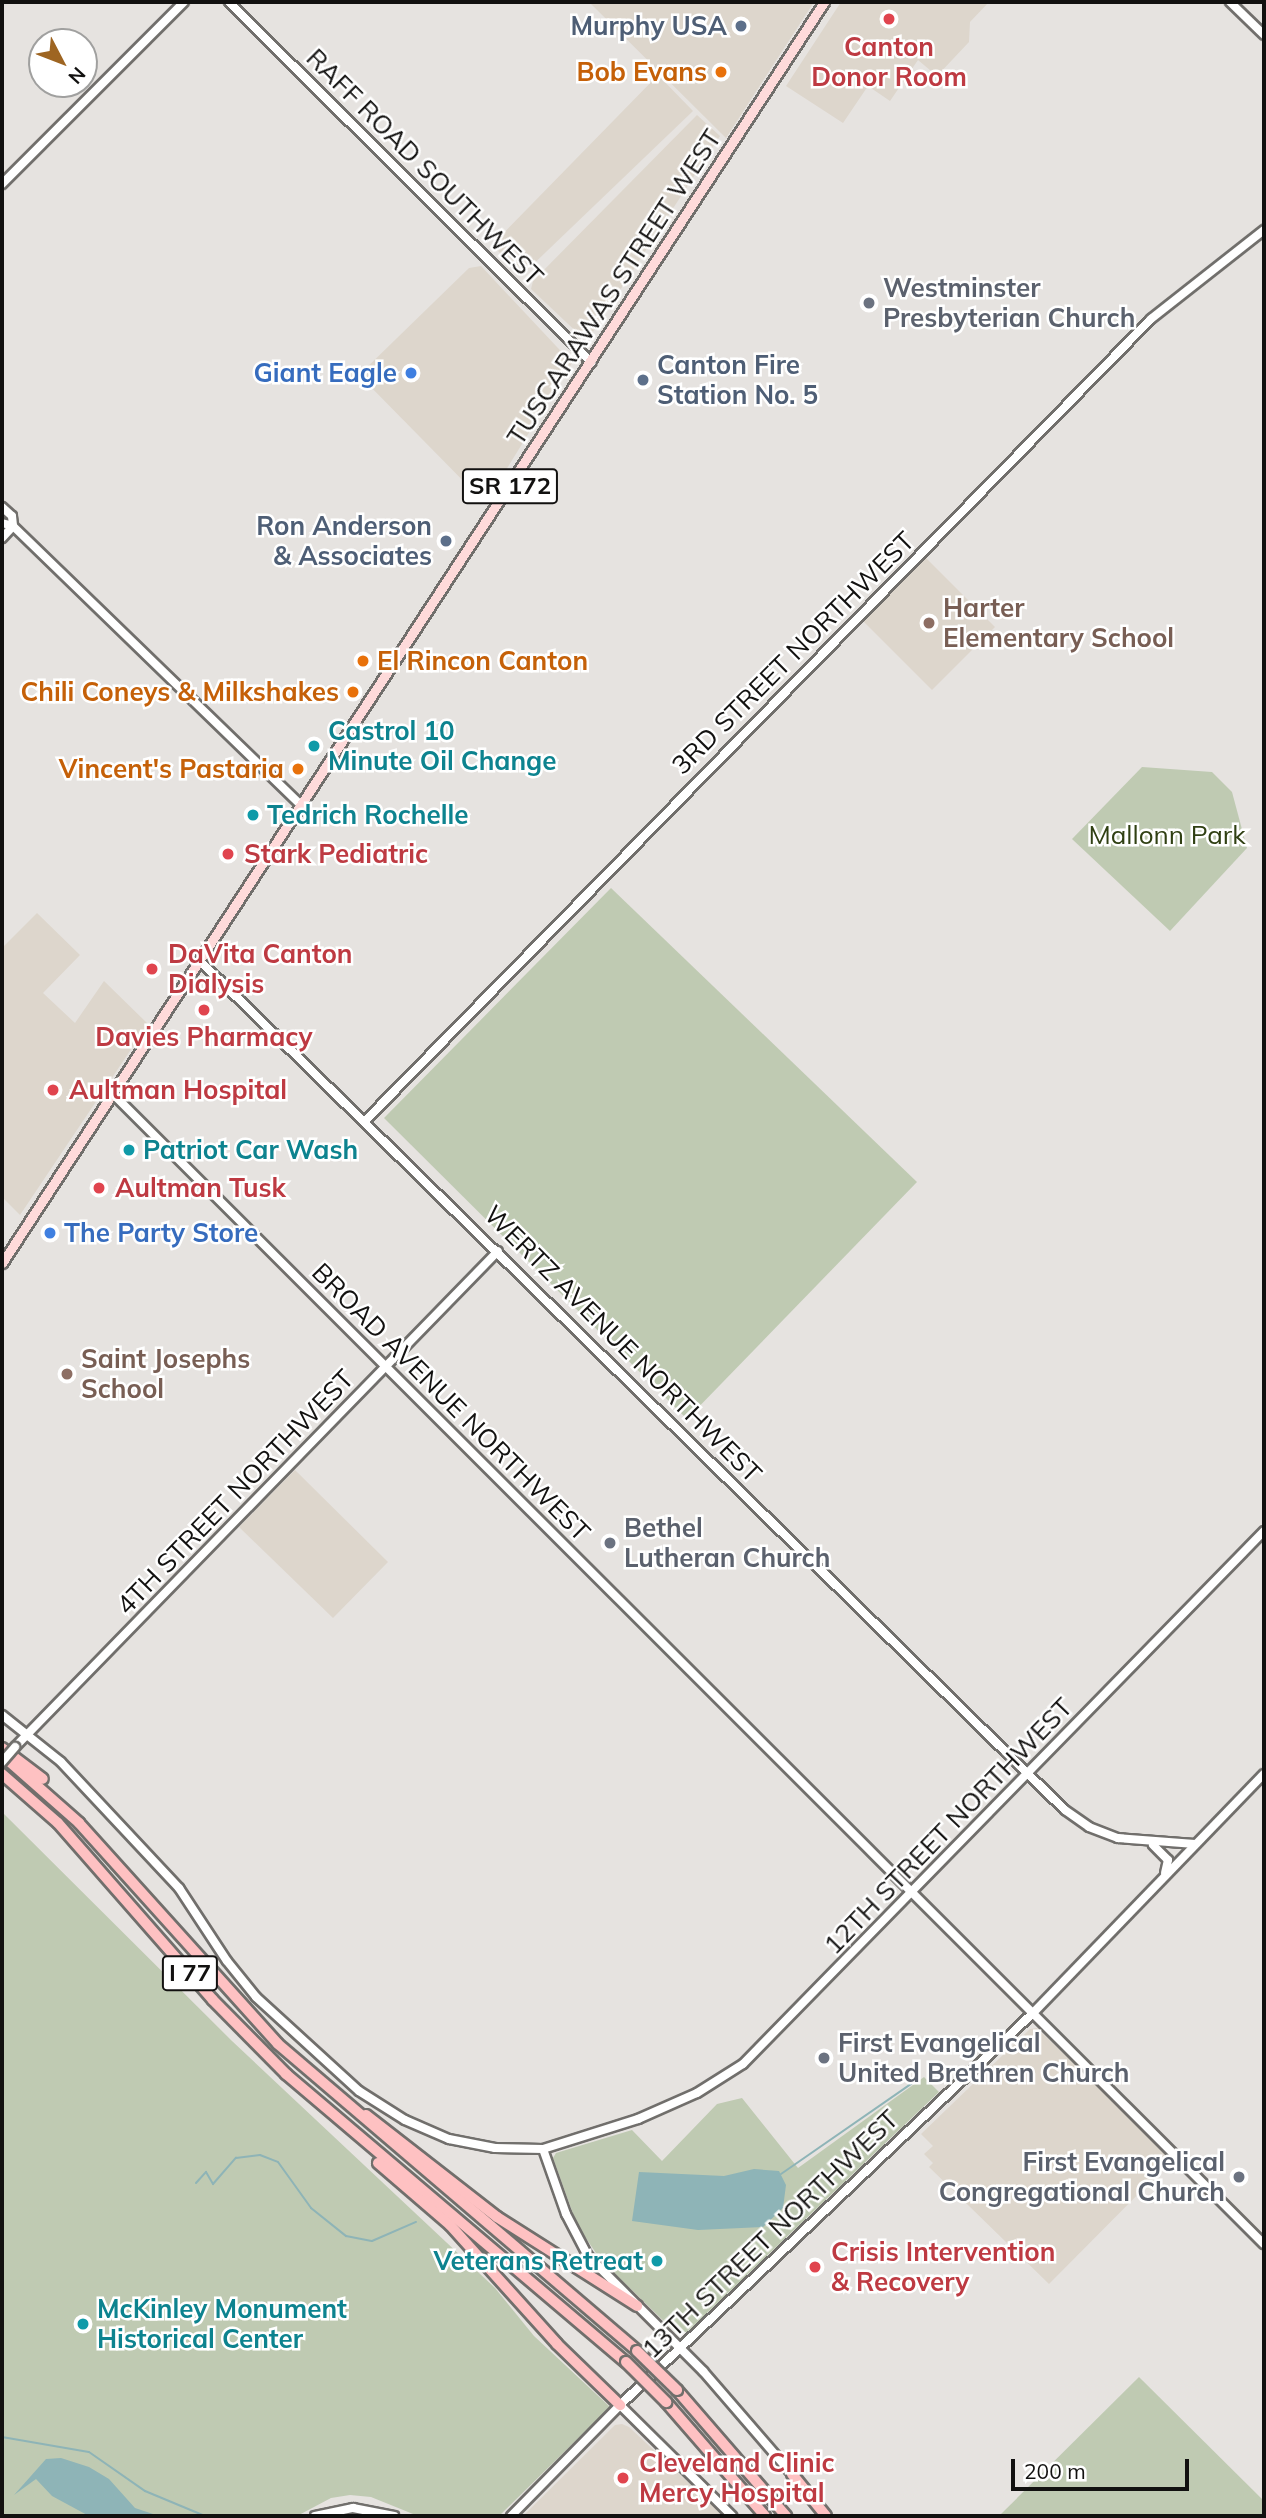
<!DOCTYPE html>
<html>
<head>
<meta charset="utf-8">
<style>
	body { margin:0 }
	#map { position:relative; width:1266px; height:2518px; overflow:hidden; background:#e6e3e0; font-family:Mulish,sans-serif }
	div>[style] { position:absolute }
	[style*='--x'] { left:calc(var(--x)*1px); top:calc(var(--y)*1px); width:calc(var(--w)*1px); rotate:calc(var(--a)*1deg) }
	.built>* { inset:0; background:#ddd6cc }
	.green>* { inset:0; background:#bfcab2 }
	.water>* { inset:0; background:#8eb4b7 }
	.stream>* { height:2px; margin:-1px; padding:0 1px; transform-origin:1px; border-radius:1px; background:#8eb4b7 }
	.roads { filter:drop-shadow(2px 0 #716f6c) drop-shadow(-2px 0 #716f6c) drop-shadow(0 2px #716f6c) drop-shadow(0 -2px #716f6c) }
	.secondary>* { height:8px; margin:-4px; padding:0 4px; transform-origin:4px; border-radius:4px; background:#fff }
	.primary>* { height:9px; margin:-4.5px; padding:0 4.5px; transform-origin:4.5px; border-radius:4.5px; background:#fedada }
	.highway>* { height:10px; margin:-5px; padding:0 5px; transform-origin:5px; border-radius:5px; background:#fec1c2 }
	.bridges { filter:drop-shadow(2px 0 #716f6c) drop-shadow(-2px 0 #716f6c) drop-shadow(0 2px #716f6c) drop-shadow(0 -2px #716f6c) }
	.secondary-bridge>* { height:8px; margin:-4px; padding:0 4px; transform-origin:4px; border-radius:4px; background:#fff }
	.highway-bridge>* { height:10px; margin:-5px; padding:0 5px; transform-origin:5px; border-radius:5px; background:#fec1c2 }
	.dots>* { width:19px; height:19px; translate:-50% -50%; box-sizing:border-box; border:4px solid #fff; border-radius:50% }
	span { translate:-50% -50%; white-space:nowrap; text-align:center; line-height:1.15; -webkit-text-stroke:5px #fff; paint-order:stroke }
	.shield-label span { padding:2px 5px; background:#fff; border:2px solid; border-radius:5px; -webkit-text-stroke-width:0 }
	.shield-label { font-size:24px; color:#121110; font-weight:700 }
	.service-label { font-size:26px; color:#4e5e75; font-weight:700 }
	.right { translate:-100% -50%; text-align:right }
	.left { translate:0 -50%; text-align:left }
	.health-label { font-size:26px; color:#be3a42; font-weight:700 }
	.food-label { font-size:26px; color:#c56008; font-weight:700 }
	.street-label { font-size:26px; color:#121110 }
	.worship-label { font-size:26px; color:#5b616d; font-weight:700 }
	.shop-label { font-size:26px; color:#366cbe; font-weight:700 }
	.education-label { font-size:26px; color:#785e54; font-weight:700 }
	.culture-label { font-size:26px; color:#0d838f; font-weight:700 }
	.park-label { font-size:26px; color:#304013 }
	.frame { position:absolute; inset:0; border:4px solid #121110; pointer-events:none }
	.north { position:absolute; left:28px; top:28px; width:70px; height:70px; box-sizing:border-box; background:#fff; border:2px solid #a0a09f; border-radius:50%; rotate:132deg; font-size:19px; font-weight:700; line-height:28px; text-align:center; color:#121110 }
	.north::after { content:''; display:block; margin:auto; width:24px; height:32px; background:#9e6522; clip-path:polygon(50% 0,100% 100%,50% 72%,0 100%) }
	.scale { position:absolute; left:1011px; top:2459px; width:178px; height:32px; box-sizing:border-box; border:4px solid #121110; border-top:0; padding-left:9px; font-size:21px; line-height:24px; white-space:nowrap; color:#121110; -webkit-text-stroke:5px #fff; paint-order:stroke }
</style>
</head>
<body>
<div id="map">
	<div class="built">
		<i style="clip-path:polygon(589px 2px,814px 2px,726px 138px)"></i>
		<i style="clip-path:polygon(841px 2px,989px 2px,970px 22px,969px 42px,937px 76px,918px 60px,890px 101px,868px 86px,843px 123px,786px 86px)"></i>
		<i style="clip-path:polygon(658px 75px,693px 111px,522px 275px,492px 245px)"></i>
		<i style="clip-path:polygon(697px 115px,720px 136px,589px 338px,583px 338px,531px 289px,533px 281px)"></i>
		<i style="clip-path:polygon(481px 266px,572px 363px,501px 478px,481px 499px,359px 375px,469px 268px)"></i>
		<i style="clip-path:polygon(925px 557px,995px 627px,932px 690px,862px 620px)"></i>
		<i style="clip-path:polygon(37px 913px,80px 955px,43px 993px,75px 1023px,104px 981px,148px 1024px,20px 1215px,2px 1197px,2px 948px)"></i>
		<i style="clip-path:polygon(295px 1470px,388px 1562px,333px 1618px,239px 1527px)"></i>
		<i style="clip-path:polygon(1037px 2028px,1173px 2159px,1049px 2284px,929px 2167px,933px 2163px,924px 2154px,933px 2146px,921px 2134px,1030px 2029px)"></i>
		<i style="clip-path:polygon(622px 2424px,629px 2427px,724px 2516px,523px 2516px,615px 2425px)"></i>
	</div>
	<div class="green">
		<i style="clip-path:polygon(1142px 767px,1212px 772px,1232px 792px,1247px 848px,1170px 931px,1072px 839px)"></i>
		<i style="clip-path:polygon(611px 888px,917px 1182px,687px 1419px,384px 1118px)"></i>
		<i style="clip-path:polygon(2px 1812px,232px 2041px,495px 2288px,534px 2336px,610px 2407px,499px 2516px,418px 2516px,371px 2497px,350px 2495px,331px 2498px,297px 2516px,2px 2516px)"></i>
		<i style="clip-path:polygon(924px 2077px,939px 2092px,687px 2332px,675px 2332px,600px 2259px,577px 2225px,553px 2158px,556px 2153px,632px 2130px,662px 2161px,717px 2104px,742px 2098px,798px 2168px)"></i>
		<i style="clip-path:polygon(1139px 2377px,1264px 2501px,1264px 2516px,999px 2516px)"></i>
	</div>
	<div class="water">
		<i style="clip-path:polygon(754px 2169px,779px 2171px,786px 2185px,783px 2208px,763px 2227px,698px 2230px,632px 2221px,639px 2172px,724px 2176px)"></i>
		<i style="clip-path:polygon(61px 2458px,89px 2467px,109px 2479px,135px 2508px,159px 2516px,89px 2516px,52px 2496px,36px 2479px,14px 2495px,46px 2459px)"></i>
	</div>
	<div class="stream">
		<i style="--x:781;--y:2174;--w:167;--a:-34.7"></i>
		<i style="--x:196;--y:2183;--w:15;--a:-48"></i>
		<i style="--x:206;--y:2172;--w:14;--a:60"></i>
		<i style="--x:213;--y:2184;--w:35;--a:-49"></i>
		<i style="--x:236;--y:2158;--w:24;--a:-7"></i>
		<i style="--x:260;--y:2155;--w:19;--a:21"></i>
		<i style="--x:278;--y:2162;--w:57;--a:54.3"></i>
		<i style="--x:311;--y:2208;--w:45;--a:38.7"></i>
		<i style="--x:346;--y:2236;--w:26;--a:11"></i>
		<i style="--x:372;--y:2241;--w:48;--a:-23.4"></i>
		<i style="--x:2;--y:2437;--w:88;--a:9.8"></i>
		<i style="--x:89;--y:2452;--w:68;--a:34.9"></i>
		<i style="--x:145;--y:2491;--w:65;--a:22.6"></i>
	</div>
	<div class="roads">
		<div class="secondary">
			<i style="--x:229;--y:2;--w:511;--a:44.84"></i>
			<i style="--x:1230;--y:2;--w:47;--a:44.1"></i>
			<i style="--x:2;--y:184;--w:257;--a:-45"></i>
			<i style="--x:2;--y:507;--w:13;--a:42"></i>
			<i style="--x:12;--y:516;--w:10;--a:84"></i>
			<i style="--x:2;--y:523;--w:11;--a:15"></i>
			<i style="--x:13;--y:526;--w:401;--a:44.1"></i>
			<i style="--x:2;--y:538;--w:16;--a:-47"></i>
			<i style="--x:200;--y:961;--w:1212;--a:44.47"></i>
			<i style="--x:1065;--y:1810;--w:29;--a:35"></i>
			<i style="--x:1089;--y:1827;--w:31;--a:21"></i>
			<i style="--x:1118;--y:1838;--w:77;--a:4.5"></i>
			<i style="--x:113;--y:1094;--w:1627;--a:44.98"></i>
			<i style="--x:365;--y:1121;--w:1123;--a:-45.58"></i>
			<i style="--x:1151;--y:319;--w:144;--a:-38.2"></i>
			<i style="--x:2;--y:1715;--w:75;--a:38.5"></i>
			<i style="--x:61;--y:1762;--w:173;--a:46.9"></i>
			<i style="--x:179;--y:1888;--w:87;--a:56.7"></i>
			<i style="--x:227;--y:1961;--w:46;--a:51.1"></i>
			<i style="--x:256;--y:1997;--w:139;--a:42.4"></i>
			<i style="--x:359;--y:2091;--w:54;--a:32.2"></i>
			<i style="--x:405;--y:2120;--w:48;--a:23.4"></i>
			<i style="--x:449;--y:2139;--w:47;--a:11.1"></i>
			<i style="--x:495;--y:2148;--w:48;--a:1.2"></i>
			<i style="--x:543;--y:2149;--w:100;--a:-17.5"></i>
			<i style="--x:638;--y:2119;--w:64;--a:-23.8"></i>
			<i style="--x:697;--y:2093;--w:54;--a:-32.2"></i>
			<i style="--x:743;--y:2064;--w:745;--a:-45.65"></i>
			<i style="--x:15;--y:1747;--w:692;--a:-45.76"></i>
			<i style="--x:1153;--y:1845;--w:21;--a:45"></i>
			<i style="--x:1168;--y:1860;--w:13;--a:103"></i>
			<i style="--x:543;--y:2149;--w:69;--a:70.5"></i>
			<i style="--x:566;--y:2214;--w:47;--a:62.4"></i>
			<i style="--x:588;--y:2256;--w:163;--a:45"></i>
			<i style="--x:703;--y:2371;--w:136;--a:49.2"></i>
			<i style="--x:620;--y:2405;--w:158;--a:44.7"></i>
			<i style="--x:315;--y:2516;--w:39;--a:-12"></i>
			<i style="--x:353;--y:2508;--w:42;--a:11"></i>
			<i style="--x:511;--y:2516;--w:156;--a:-45.5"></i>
			<i style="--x:620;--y:2405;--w:569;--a:-43.51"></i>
			<i style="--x:1033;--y:2013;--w:332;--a:-46"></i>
		</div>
		<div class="primary">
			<i style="--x:2;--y:1263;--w:1505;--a:-56.9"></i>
		</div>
		<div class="highway">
			<i style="--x:2;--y:1748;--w:51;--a:37.1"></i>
			<i style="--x:2;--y:1755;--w:103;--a:41.4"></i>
			<i style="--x:79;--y:1823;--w:297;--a:48"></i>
			<i style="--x:278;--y:2044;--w:472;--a:40.5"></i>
			<i style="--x:2;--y:1774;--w:74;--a:41.2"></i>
			<i style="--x:58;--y:1823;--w:235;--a:48.8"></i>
			<i style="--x:213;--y:2000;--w:104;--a:45.4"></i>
			<i style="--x:286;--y:2074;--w:446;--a:40.3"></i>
			<i style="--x:366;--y:2115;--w:166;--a:37.9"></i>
			<i style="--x:497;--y:2217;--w:166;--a:32.4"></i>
			<i style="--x:378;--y:2163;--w:95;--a:40.7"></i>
			<i style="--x:450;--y:2225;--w:160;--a:48"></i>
			<i style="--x:557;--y:2344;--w:88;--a:44.1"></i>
			<i style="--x:677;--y:2390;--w:167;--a:49.1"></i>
			<i style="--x:666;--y:2402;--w:151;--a:49"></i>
			<i style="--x:792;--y:2474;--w:54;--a:51"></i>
		</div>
	</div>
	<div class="bridges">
		<div class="secondary-bridge">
			<i style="--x:2;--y:1762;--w:20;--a:-49"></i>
		</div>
		<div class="highway-bridge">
			<i style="--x:637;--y:2351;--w:56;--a:44.3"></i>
			<i style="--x:626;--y:2362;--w:57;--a:45"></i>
		</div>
	</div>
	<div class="dots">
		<i style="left:889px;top:19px;background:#e0444e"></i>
		<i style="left:741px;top:26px;background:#5c6f8a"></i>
		<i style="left:721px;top:72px;background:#e8710a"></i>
		<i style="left:869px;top:303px;background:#6b7280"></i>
		<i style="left:411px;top:373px;background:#3f7fe0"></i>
		<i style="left:643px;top:380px;background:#5c6f8a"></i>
		<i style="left:446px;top:541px;background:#5c6f8a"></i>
		<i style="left:929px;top:623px;background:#8d6e63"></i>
		<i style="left:363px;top:661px;background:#e8710a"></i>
		<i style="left:353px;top:692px;background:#e8710a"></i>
		<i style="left:314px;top:746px;background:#0f9aa8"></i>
		<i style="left:298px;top:769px;background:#e8710a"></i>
		<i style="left:253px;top:815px;background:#0f9aa8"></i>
		<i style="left:228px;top:854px;background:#e0444e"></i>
		<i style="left:152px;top:969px;background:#e0444e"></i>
		<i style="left:204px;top:1010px;background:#e0444e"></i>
		<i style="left:53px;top:1090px;background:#e0444e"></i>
		<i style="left:129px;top:1150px;background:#0f9aa8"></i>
		<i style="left:99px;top:1188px;background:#e0444e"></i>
		<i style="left:50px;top:1233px;background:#3f7fe0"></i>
		<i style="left:67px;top:1374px;background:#8d6e63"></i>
		<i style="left:610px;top:1543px;background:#6b7280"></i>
		<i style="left:824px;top:2058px;background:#6b7280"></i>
		<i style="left:1239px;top:2177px;background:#6b7280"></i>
		<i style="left:657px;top:2261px;background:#0f9aa8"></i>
		<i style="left:815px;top:2267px;background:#e0444e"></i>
		<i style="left:83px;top:2324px;background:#0f9aa8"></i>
		<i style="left:623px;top:2478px;background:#e0444e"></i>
	</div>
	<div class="shield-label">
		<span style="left:510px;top:486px">SR 172</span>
		<span style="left:190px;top:1973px">I 77</span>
	</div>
	<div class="service-label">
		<span class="right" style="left:727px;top:26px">Murphy USA</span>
		<span class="left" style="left:657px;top:380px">Canton Fire<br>Station No. 5</span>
		<span class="right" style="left:432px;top:541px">Ron Anderson<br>&amp; Associates</span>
	</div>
	<div class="health-label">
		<span style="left:889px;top:62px">Canton<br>Donor Room</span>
		<span class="left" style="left:244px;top:854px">Stark Pediatric</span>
		<span class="left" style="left:168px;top:969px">DaVita Canton<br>Dialysis</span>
		<span style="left:204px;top:1037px">Davies Pharmacy</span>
		<span class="left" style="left:69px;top:1090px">Aultman Hospital</span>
		<span class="left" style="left:115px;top:1188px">Aultman Tusk</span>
		<span class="left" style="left:831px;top:2267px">Crisis Intervention<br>&amp; Recovery</span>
		<span class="left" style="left:639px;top:2478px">Cleveland Clinic<br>Mercy Hospital</span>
	</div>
	<div class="food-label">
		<span class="right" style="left:707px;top:72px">Bob Evans</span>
		<span class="left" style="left:377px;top:661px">El Rincon Canton</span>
		<span class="right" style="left:339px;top:692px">Chili Coneys &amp; Milkshakes</span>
		<span class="right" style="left:284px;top:769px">Vincent's Pastaria</span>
	</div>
	<div class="street-label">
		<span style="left:425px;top:167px;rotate:45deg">RAFF ROAD SOUTHWEST</span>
		<span style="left:614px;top:287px;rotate:-57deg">TUSCARAWAS STREET WEST</span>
		<span style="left:793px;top:653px;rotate:-45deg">3RD STREET NORTHWEST</span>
		<span style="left:623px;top:1344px;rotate:45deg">WERTZ AVENUE NORTHWEST</span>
		<span style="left:451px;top:1402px;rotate:45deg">BROAD AVENUE NORTHWEST</span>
		<span style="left:235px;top:1492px;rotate:-46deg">4TH STREET NORTHWEST</span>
		<span style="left:948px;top:1826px;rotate:-46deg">12TH STREET NORTHWEST</span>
		<span style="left:770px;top:2234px;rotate:-44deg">13TH STREET NORTHWEST</span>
	</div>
	<div class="worship-label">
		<span class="left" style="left:883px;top:303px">Westminster<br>Presbyterian Church</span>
		<span class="left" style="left:624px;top:1543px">Bethel<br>Lutheran Church</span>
		<span class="left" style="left:838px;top:2058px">First Evangelical<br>United Brethren Church</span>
		<span class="right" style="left:1225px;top:2177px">First Evangelical<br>Congregational Church</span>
	</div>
	<div class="shop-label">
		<span class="right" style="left:397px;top:373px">Giant Eagle</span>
		<span class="left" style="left:64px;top:1233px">The Party Store</span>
	</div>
	<div class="education-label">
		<span class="left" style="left:943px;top:623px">Harter<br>Elementary School</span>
		<span class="left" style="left:81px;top:1374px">Saint Josephs<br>School</span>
	</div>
	<div class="culture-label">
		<span class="left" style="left:328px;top:746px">Castrol 10<br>Minute Oil Change</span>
		<span class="left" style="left:267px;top:815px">Tedrich Rochelle</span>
		<span class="left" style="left:143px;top:1150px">Patriot Car Wash</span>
		<span class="right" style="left:643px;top:2261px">Veterans Retreat</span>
		<span class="left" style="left:97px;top:2324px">McKinley Monument<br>Historical Center</span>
	</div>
	<div class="park-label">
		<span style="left:1167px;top:835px">Mallonn Park</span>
	</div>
	<div class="frame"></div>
	<div class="north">N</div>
	<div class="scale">200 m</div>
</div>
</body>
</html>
